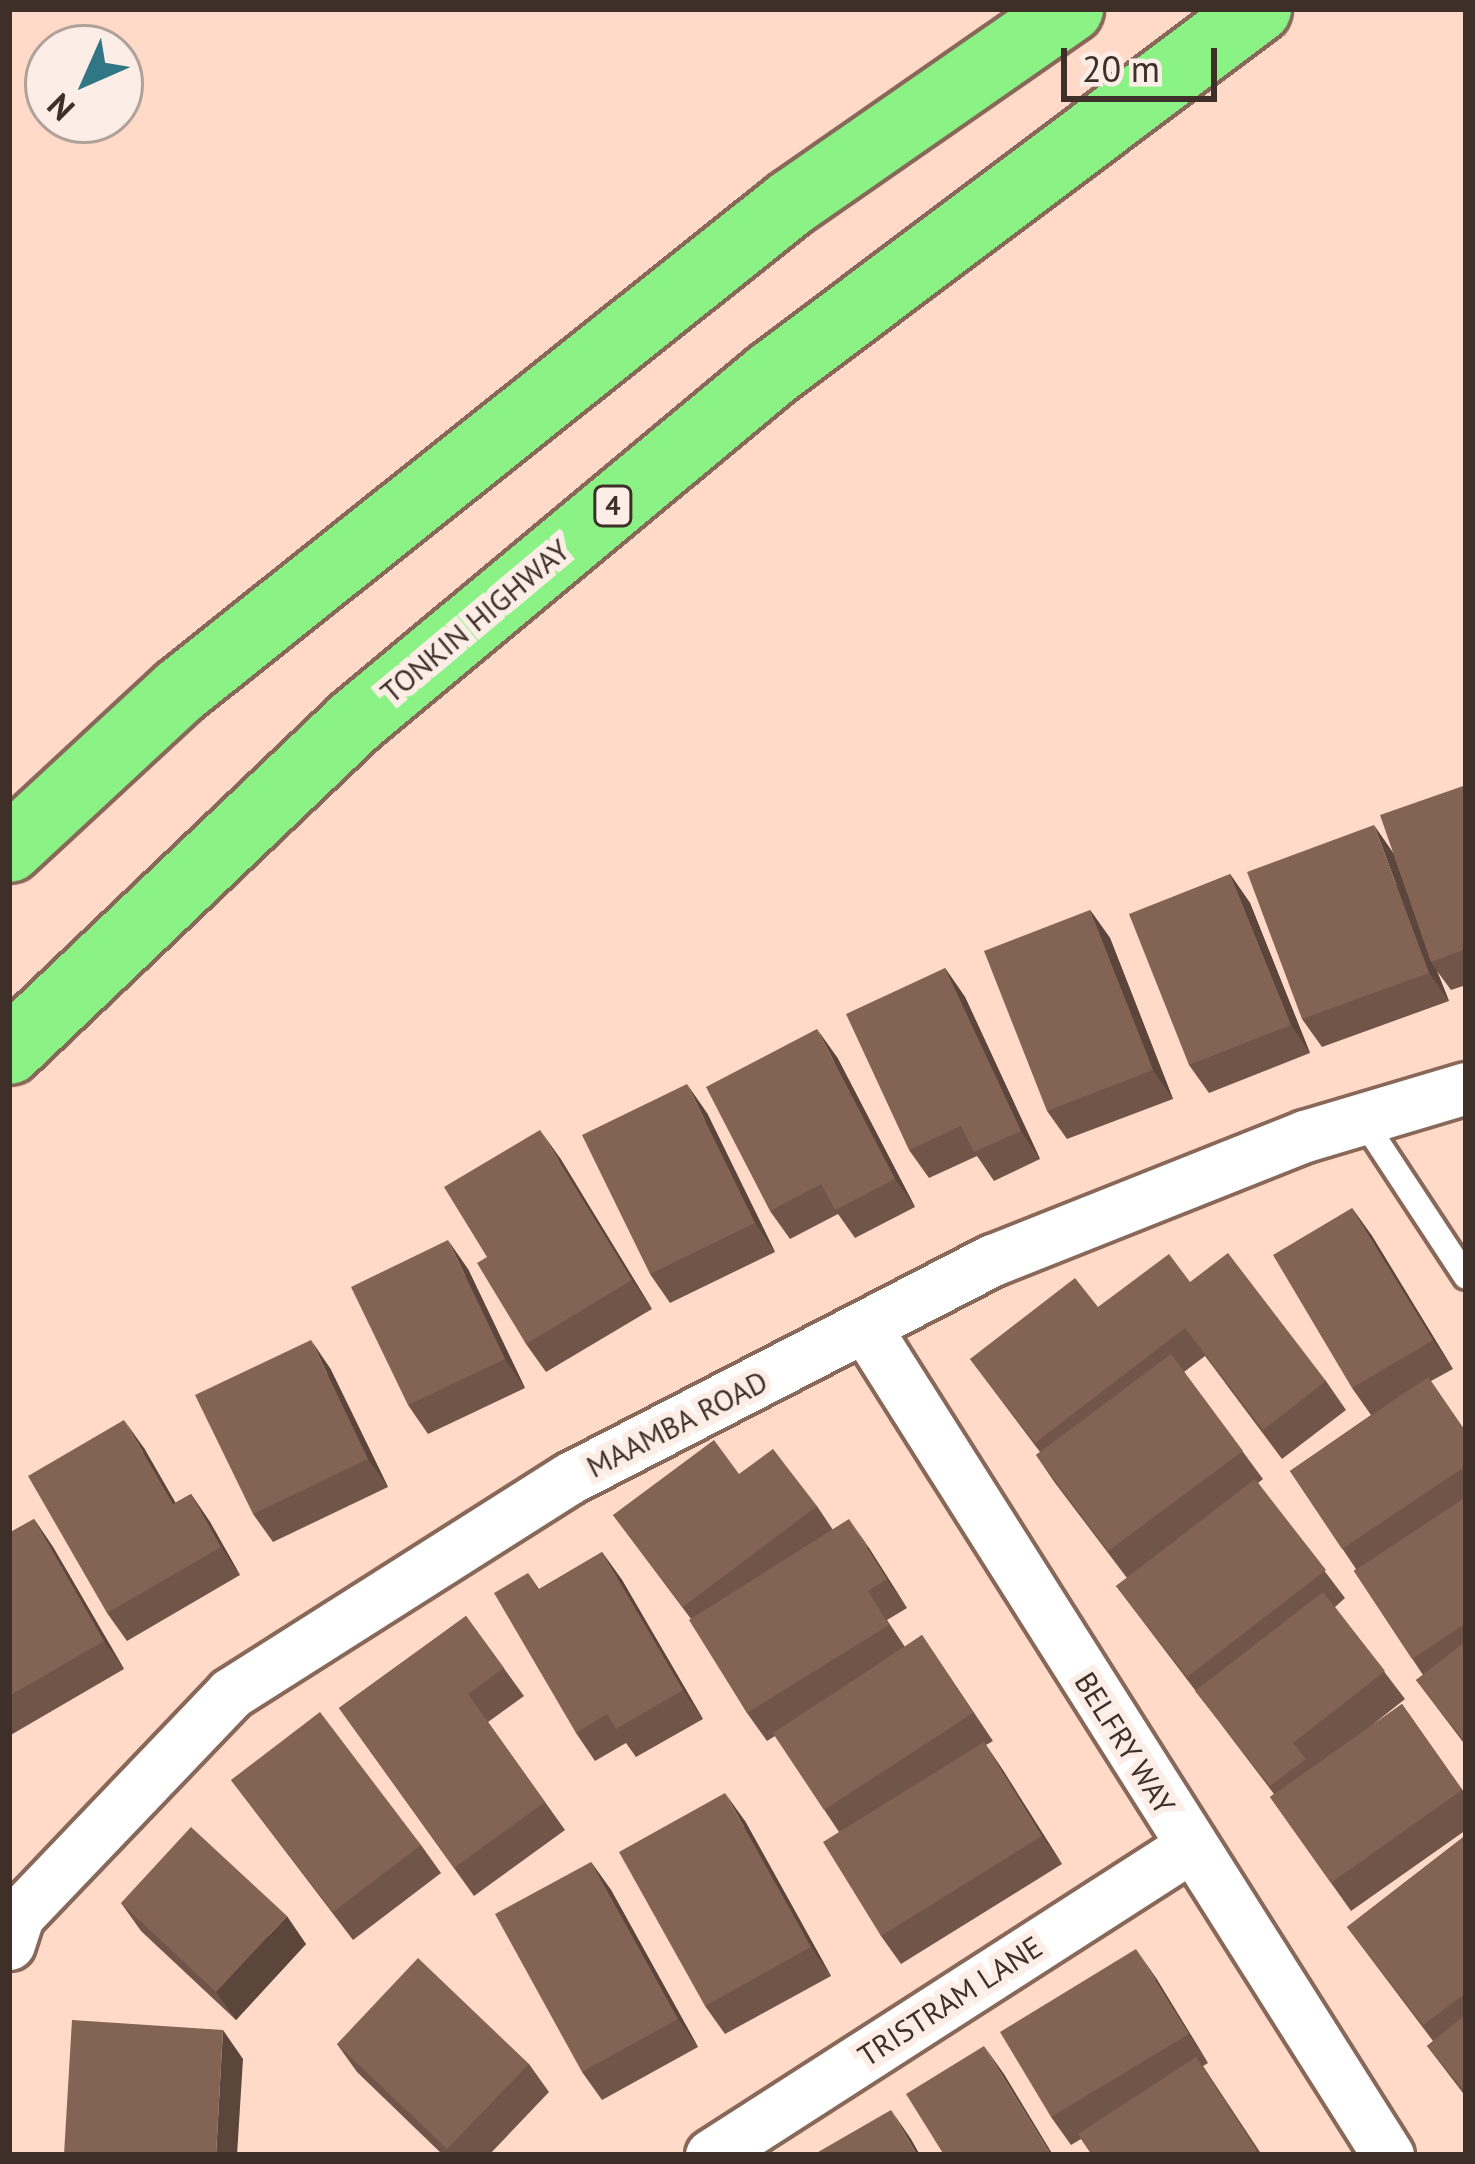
<!DOCTYPE html>
<html>
<head>
<meta charset="utf-8">
<style>
	body { margin:0 }
	#map { position:relative; width:1475px; height:2164px; overflow:hidden; background:#ffdac9; font-family:"PT Sans",sans-serif }
	div>[style] { position:absolute }
	[style*='--x'] { left:calc(var(--x)*1px); top:calc(var(--y)*1px); width:calc(var(--w)*1px); rotate:calc(var(--a)*1deg) }
	.roads { filter:drop-shadow(3px 0 #886859) drop-shadow(-3px 0 #886859) drop-shadow(0 3px #886859) drop-shadow(0 -3px #886859) }
	.lane>* { height:24px; margin:-12px; padding:0 12px; transform-origin:12px; border-radius:12px; background:#fff }
	.street>* { height:51px; margin:-25.5px; padding:0 25.5px; transform-origin:25.5px; border-radius:25.5px; background:#fff }
	.highway>* { height:66px; margin:-33px; padding:0 33px; transform-origin:33px; border-radius:33px; background:#8bf385 }
	.wall>* { inset:0; background:#715548 }
	.shaded-wall>* { inset:0; background:#5c453b }
	.building>* { inset:0; background:#836354 }
	span { translate:-50% -50%; white-space:nowrap; text-align:center; line-height:1.15; -webkit-text-stroke:12px #fcede6; paint-order:stroke }
	.shield-label span { padding:3px 9px; background:#fcede6; border:3px solid; border-radius:9px; -webkit-text-stroke-width:0 }
	.shield-label { font-size:27px; color:#3e3029; font-weight:700 }
	.street-label { font-size:30px; color:#3e3029 }
	.frame { position:absolute; inset:0; border:12px solid #3e3029; pointer-events:none }
	.north { position:absolute; left:24px; top:24px; width:120px; height:120px; box-sizing:border-box; background:#fcede6; border:3px solid #b0a19a; border-radius:50%; rotate:225deg; font-size:33px; font-weight:700; line-height:48px; text-align:center; color:#3e3029 }
	.north::after { content:''; display:block; margin:auto; width:42px; height:54px; background:#317684; clip-path:polygon(50% 0,100% 100%,50% 72%,0 100%) }
	.scale { position:absolute; left:1061px; top:48px; width:156px; height:54px; box-sizing:border-box; border:6px solid #3e3029; border-top:0; padding-left:15px; font-size:36px; line-height:42px; white-space:nowrap; color:#3e3029; -webkit-text-stroke:9px #fcede6; paint-order:stroke }
</style>
</head>
<body>
<div id="map">
	<div class="roads">
		<div class="lane">
			<i style="--x:1361;--y:1117;--w:191;--a:56.7"></i>
		</div>
		<div class="street">
			<i style="--x:867;--y:1330;--w:976;--a:57.73"></i>
			<i style="--x:9;--y:1944;--w:29;--a:-72"></i>
			<i style="--x:18;--y:1916;--w:308;--a:-46.3"></i>
			<i style="--x:231;--y:1693;--w:401;--a:-32.4"></i>
			<i style="--x:570;--y:1478;--w:476;--a:-27.3"></i>
			<i style="--x:993;--y:1260;--w:336;--a:-21.7"></i>
			<i style="--x:1305;--y:1136;--w:168;--a:-16.6"></i>
			<i style="--x:711;--y:2155;--w:569;--a:-32.74"></i>
		</div>
		<div class="highway">
			<i style="--x:9;--y:849;--w:234;--a:-42.8"></i>
			<i style="--x:181;--y:690;--w:781;--a:-38.6"></i>
			<i style="--x:791;--y:203;--w:340;--a:-34.8"></i>
			<i style="--x:9;--y:1051;--w:475;--a:-43.6"></i>
			<i style="--x:353;--y:723;--w:545;--a:-39.79"></i>
			<i style="--x:772;--y:374;--w:608;--a:-36.91"></i>
		</div>
	</div>
	<div class="wall">
		<i style="clip-path:polygon(1466px 785px,1466px 985px,1451px 990px,1437px 971px,1449px 1001px,1322px 1047px,1302px 1019px)"></i>
		<i style="clip-path:polygon(1230px 874px,1250px 903px,1310px 1053px,1209px 1093px,1189px 1065px)"></i>
		<i style="clip-path:polygon(1090px 910px,1110px 938px,1173px 1099px,1067px 1139px,1047px 1111px)"></i>
		<i style="clip-path:polygon(945px 968px,965px 997px,1040px 1159px,994px 1181px,977px 1156px,929px 1178px,909px 1150px)"></i>
		<i style="clip-path:polygon(837px 1057px,915px 1207px,855px 1238px,838px 1214px,790px 1239px,770px 1211px)"></i>
		<i style="clip-path:polygon(707px 1113px,775px 1252px,670px 1303px,650px 1274px)"></i>
		<i style="clip-path:polygon(560px 1158px,652px 1309px,546px 1372px,526px 1344px,487px 1257px)"></i>
		<i style="clip-path:polygon(1352px 1208px,1372px 1236px,1453px 1369px,1431px 1381px,1466px 1432px,1466px 1746px,1416px 1680px,1423px 1675px,1354px 1571px,1356px 1569px,1290px 1471px,1371px 1415px,1352px 1388px)"></i>
		<i style="clip-path:polygon(468px 1269px,525px 1388px,428px 1434px,408px 1405px)"></i>
		<i style="clip-path:polygon(1190px 1282px,1326px 1381px,1346px 1410px,1282px 1459px,1205px 1356px,1184px 1372px,1263px 1479px,1258px 1483px,1345px 1598px,1335px 1607px,1405px 1699px,1371px 1726px,1402px 1704px,1466px 1795px,1466px 1830px,1351px 1911px,1270px 1797px,1274px 1794px,1116px 1586px,1127px 1578px,1055px 1483px,1036px 1455px,1040px 1452px,970px 1359px)"></i>
		<i style="clip-path:polygon(330px 1368px,388px 1487px,273px 1542px,253px 1514px)"></i>
		<i style="clip-path:polygon(144px 1448px,175px 1503px,191px 1494px,210px 1522px,240px 1575px,127px 1641px,107px 1613px)"></i>
		<i style="clip-path:polygon(739px 1474px,817px 1506px,833px 1530px,869px 1548px,907px 1608px,887px 1620px,905px 1647px,922px 1635px,993px 1741px,986px 1745px,1062px 1864px,901px 1964px,881px 1936px,839px 1832px,775px 1736px,767px 1741px,747px 1713px,691px 1619px,613px 1515px)"></i>
		<i style="clip-path:polygon(34px 1519px,53px 1547px,124px 1669px,9px 1736px,9px 1533px)"></i>
		<i style="clip-path:polygon(602px 1552px,622px 1580px,703px 1719px,636px 1757px,626px 1743px,595px 1761px,576px 1733px,528px 1573px,539px 1589px)"></i>
		<i style="clip-path:polygon(466px 1616px,524px 1696px,488px 1722px,565px 1830px,474px 1896px,339px 1708px)"></i>
		<i style="clip-path:polygon(231px 1780px,421px 1845px,441px 1873px,353px 1940px)"></i>
		<i style="clip-path:polygon(745px 1821px,831px 1976px,725px 2034px,705px 2006px)"></i>
		<i style="clip-path:polygon(1466px 1835px,1466px 2097px,1427px 2046px,1433px 2041px,1347px 1927px)"></i>
		<i style="clip-path:polygon(591px 1862px,611px 1890px,698px 2047px,602px 2100px,582px 2072px)"></i>
		<i style="clip-path:polygon(121px 1903px,306px 1944px,236px 2020px,141px 1931px)"></i>
		<i style="clip-path:polygon(1156px 1978px,1208px 2063px,1203px 2066px,1262px 2155px,1092px 2155px,1081px 2139px,1071px 2145px,1051px 2117px)"></i>
		<i style="clip-path:polygon(337px 2044px,529px 2064px,549px 2092px,489px 2155px,443px 2155px,357px 2072px)"></i>
	</div>
	<div class="shaded-wall">
		<i style="clip-path:polygon(1374px 825px,1394px 854px,1431px 962px,1437px 971px,1449px 1001px,1429px 973px)"></i>
		<i style="clip-path:polygon(1230px 874px,1250px 903px,1310px 1053px,1291px 1025px)"></i>
		<i style="clip-path:polygon(1090px 910px,1110px 938px,1173px 1099px,1153px 1070px)"></i>
		<i style="clip-path:polygon(945px 968px,965px 997px,1040px 1159px,1021px 1131px)"></i>
		<i style="clip-path:polygon(817px 1029px,837px 1057px,915px 1207px,895px 1179px)"></i>
		<i style="clip-path:polygon(687px 1084px,707px 1113px,775px 1252px,755px 1223px)"></i>
		<i style="clip-path:polygon(540px 1130px,560px 1158px,652px 1309px,632px 1280px)"></i>
		<i style="clip-path:polygon(1352px 1208px,1372px 1236px,1453px 1369px,1433px 1340px)"></i>
		<i style="clip-path:polygon(448px 1240px,468px 1269px,525px 1388px,505px 1359px)"></i>
		<i style="clip-path:polygon(311px 1340px,330px 1368px,388px 1487px,368px 1459px)"></i>
		<i style="clip-path:polygon(124px 1420px,144px 1448px,193px 1533px,173px 1504px)"></i>
		<i style="clip-path:polygon(191px 1494px,210px 1522px,240px 1575px,221px 1547px)"></i>
		<i style="clip-path:polygon(34px 1519px,53px 1547px,124px 1669px,104px 1641px)"></i>
		<i style="clip-path:polygon(849px 1519px,869px 1548px,907px 1608px,887px 1579px)"></i>
		<i style="clip-path:polygon(602px 1552px,622px 1580px,703px 1719px,683px 1690px)"></i>
		<i style="clip-path:polygon(984px 1742px,1003px 1770px,1062px 1864px,1042px 1836px)"></i>
		<i style="clip-path:polygon(725px 1793px,745px 1821px,831px 1976px,811px 1947px)"></i>
		<i style="clip-path:polygon(591px 1862px,611px 1890px,698px 2047px,678px 2019px)"></i>
		<i style="clip-path:polygon(287px 1916px,306px 1944px,236px 2020px,216px 1992px)"></i>
		<i style="clip-path:polygon(1136px 1949px,1156px 1978px,1208px 2063px,1189px 2034px)"></i>
		<i style="clip-path:polygon(223px 2030px,243px 2059px,237px 2155px,216px 2155px)"></i>
		<i style="clip-path:polygon(984px 2046px,1004px 2074px,1053px 2155px,1051px 2155px)"></i>
		<i style="clip-path:polygon(891px 2110px,911px 2139px,920px 2155px,917px 2155px)"></i>
	</div>
	<div class="building">
		<i style="clip-path:polygon(1466px 785px,1466px 949px,1431px 962px,1380px 815px)"></i>
		<i style="clip-path:polygon(1374px 825px,1429px 973px,1302px 1019px,1247px 872px)"></i>
		<i style="clip-path:polygon(1230px 874px,1291px 1025px,1189px 1065px,1129px 914px)"></i>
		<i style="clip-path:polygon(1090px 910px,1153px 1070px,1047px 1111px,984px 951px)"></i>
		<i style="clip-path:polygon(945px 968px,1021px 1131px,974px 1152px,961px 1126px,909px 1150px,846px 1014px)"></i>
		<i style="clip-path:polygon(817px 1029px,895px 1179px,835px 1210px,821px 1184px,770px 1211px,706px 1087px)"></i>
		<i style="clip-path:polygon(687px 1084px,755px 1223px,650px 1274px,582px 1135px)"></i>
		<i style="clip-path:polygon(540px 1130px,632px 1280px,526px 1344px,477px 1263px,487px 1257px,444px 1187px)"></i>
		<i style="clip-path:polygon(1352px 1208px,1433px 1340px,1352px 1388px,1273px 1255px)"></i>
		<i style="clip-path:polygon(448px 1240px,505px 1359px,408px 1405px,351px 1287px)"></i>
		<i style="clip-path:polygon(1228px 1253px,1326px 1381px,1263px 1430px,1185px 1328px,1035px 1443px,970px 1359px,1075px 1278px,1098px 1307px,1169px 1254px,1190px 1282px)"></i>
		<i style="clip-path:polygon(311px 1340px,368px 1459px,253px 1514px,195px 1395px)"></i>
		<i style="clip-path:polygon(1171px 1354px,1243px 1451px,1108px 1551px,1036px 1455px)"></i>
		<i style="clip-path:polygon(1428px 1377px,1466px 1433px,1466px 1466px,1342px 1549px,1290px 1471px)"></i>
		<i style="clip-path:polygon(124px 1420px,173px 1504px,191px 1494px,221px 1547px,107px 1613px,28px 1476px)"></i>
		<i style="clip-path:polygon(714px 1440px,739px 1474px,773px 1449px,817px 1506px,683px 1607px,613px 1515px)"></i>
		<i style="clip-path:polygon(1255px 1479px,1326px 1570px,1187px 1677px,1116px 1586px)"></i>
		<i style="clip-path:polygon(1466px 1497px,1466px 1623px,1412px 1659px,1354px 1571px)"></i>
		<i style="clip-path:polygon(34px 1519px,104px 1641px,9px 1696px,9px 1533px)"></i>
		<i style="clip-path:polygon(849px 1519px,887px 1579px,868px 1591px,889px 1625px,747px 1713px,689px 1620px)"></i>
		<i style="clip-path:polygon(602px 1552px,683px 1690px,616px 1729px,607px 1714px,576px 1733px,494px 1593px,528px 1573px,538px 1590px)"></i>
		<i style="clip-path:polygon(1323px 1592px,1385px 1671px,1293px 1743px,1306px 1759px,1270px 1786px,1195px 1691px)"></i>
		<i style="clip-path:polygon(466px 1616px,504px 1668px,468px 1694px,545px 1802px,454px 1868px,339px 1708px)"></i>
		<i style="clip-path:polygon(922px 1635px,973px 1713px,824px 1810px,773px 1733px)"></i>
		<i style="clip-path:polygon(1466px 1641px,1466px 1743px,1416px 1680px)"></i>
		<i style="clip-path:polygon(1402px 1704px,1462px 1790px,1331px 1883px,1270px 1797px)"></i>
		<i style="clip-path:polygon(320px 1712px,421px 1845px,333px 1912px,231px 1780px)"></i>
		<i style="clip-path:polygon(984px 1742px,1042px 1836px,881px 1936px,823px 1842px)"></i>
		<i style="clip-path:polygon(725px 1793px,811px 1947px,705px 2006px,619px 1852px)"></i>
		<i style="clip-path:polygon(191px 1827px,287px 1916px,216px 1992px,121px 1903px)"></i>
		<i style="clip-path:polygon(1466px 1835px,1466px 1993px,1423px 2025px,1347px 1927px)"></i>
		<i style="clip-path:polygon(591px 1862px,678px 2019px,582px 2072px,495px 1914px)"></i>
		<i style="clip-path:polygon(1136px 1949px,1189px 2034px,1051px 2117px,1000px 2032px)"></i>
		<i style="clip-path:polygon(418px 1958px,529px 2064px,447px 2149px,337px 2044px)"></i>
		<i style="clip-path:polygon(1466px 2014px,1466px 2093px,1427px 2046px)"></i>
		<i style="clip-path:polygon(72px 2020px,223px 2030px,216px 2155px,64px 2155px)"></i>
		<i style="clip-path:polygon(984px 2046px,1051px 2155px,944px 2155px,906px 2094px)"></i>
		<i style="clip-path:polygon(1196px 2057px,1257px 2151px,1251px 2155px,1092px 2155px,1078px 2134px)"></i>
		<i style="clip-path:polygon(891px 2110px,917px 2155px,813px 2155px)"></i>
	</div>
	<div class="shield-label">
		<span style="left:613px;top:506px">4</span>
	</div>
	<div class="street-label">
		<span style="left:475px;top:621px;rotate:-40deg">TONKIN HIGHWAY</span>
		<span style="left:677px;top:1424px;rotate:-27deg">MAAMBA ROAD</span>
		<span style="left:1125px;top:1743px;rotate:58deg">BELFRY WAY</span>
		<span style="left:950px;top:2001px;rotate:-33deg">TRISTRAM LANE</span>
	</div>
	<div class="frame"></div>
	<div class="north">N</div>
	<div class="scale">20 m</div>
</div>
</body>
</html>
